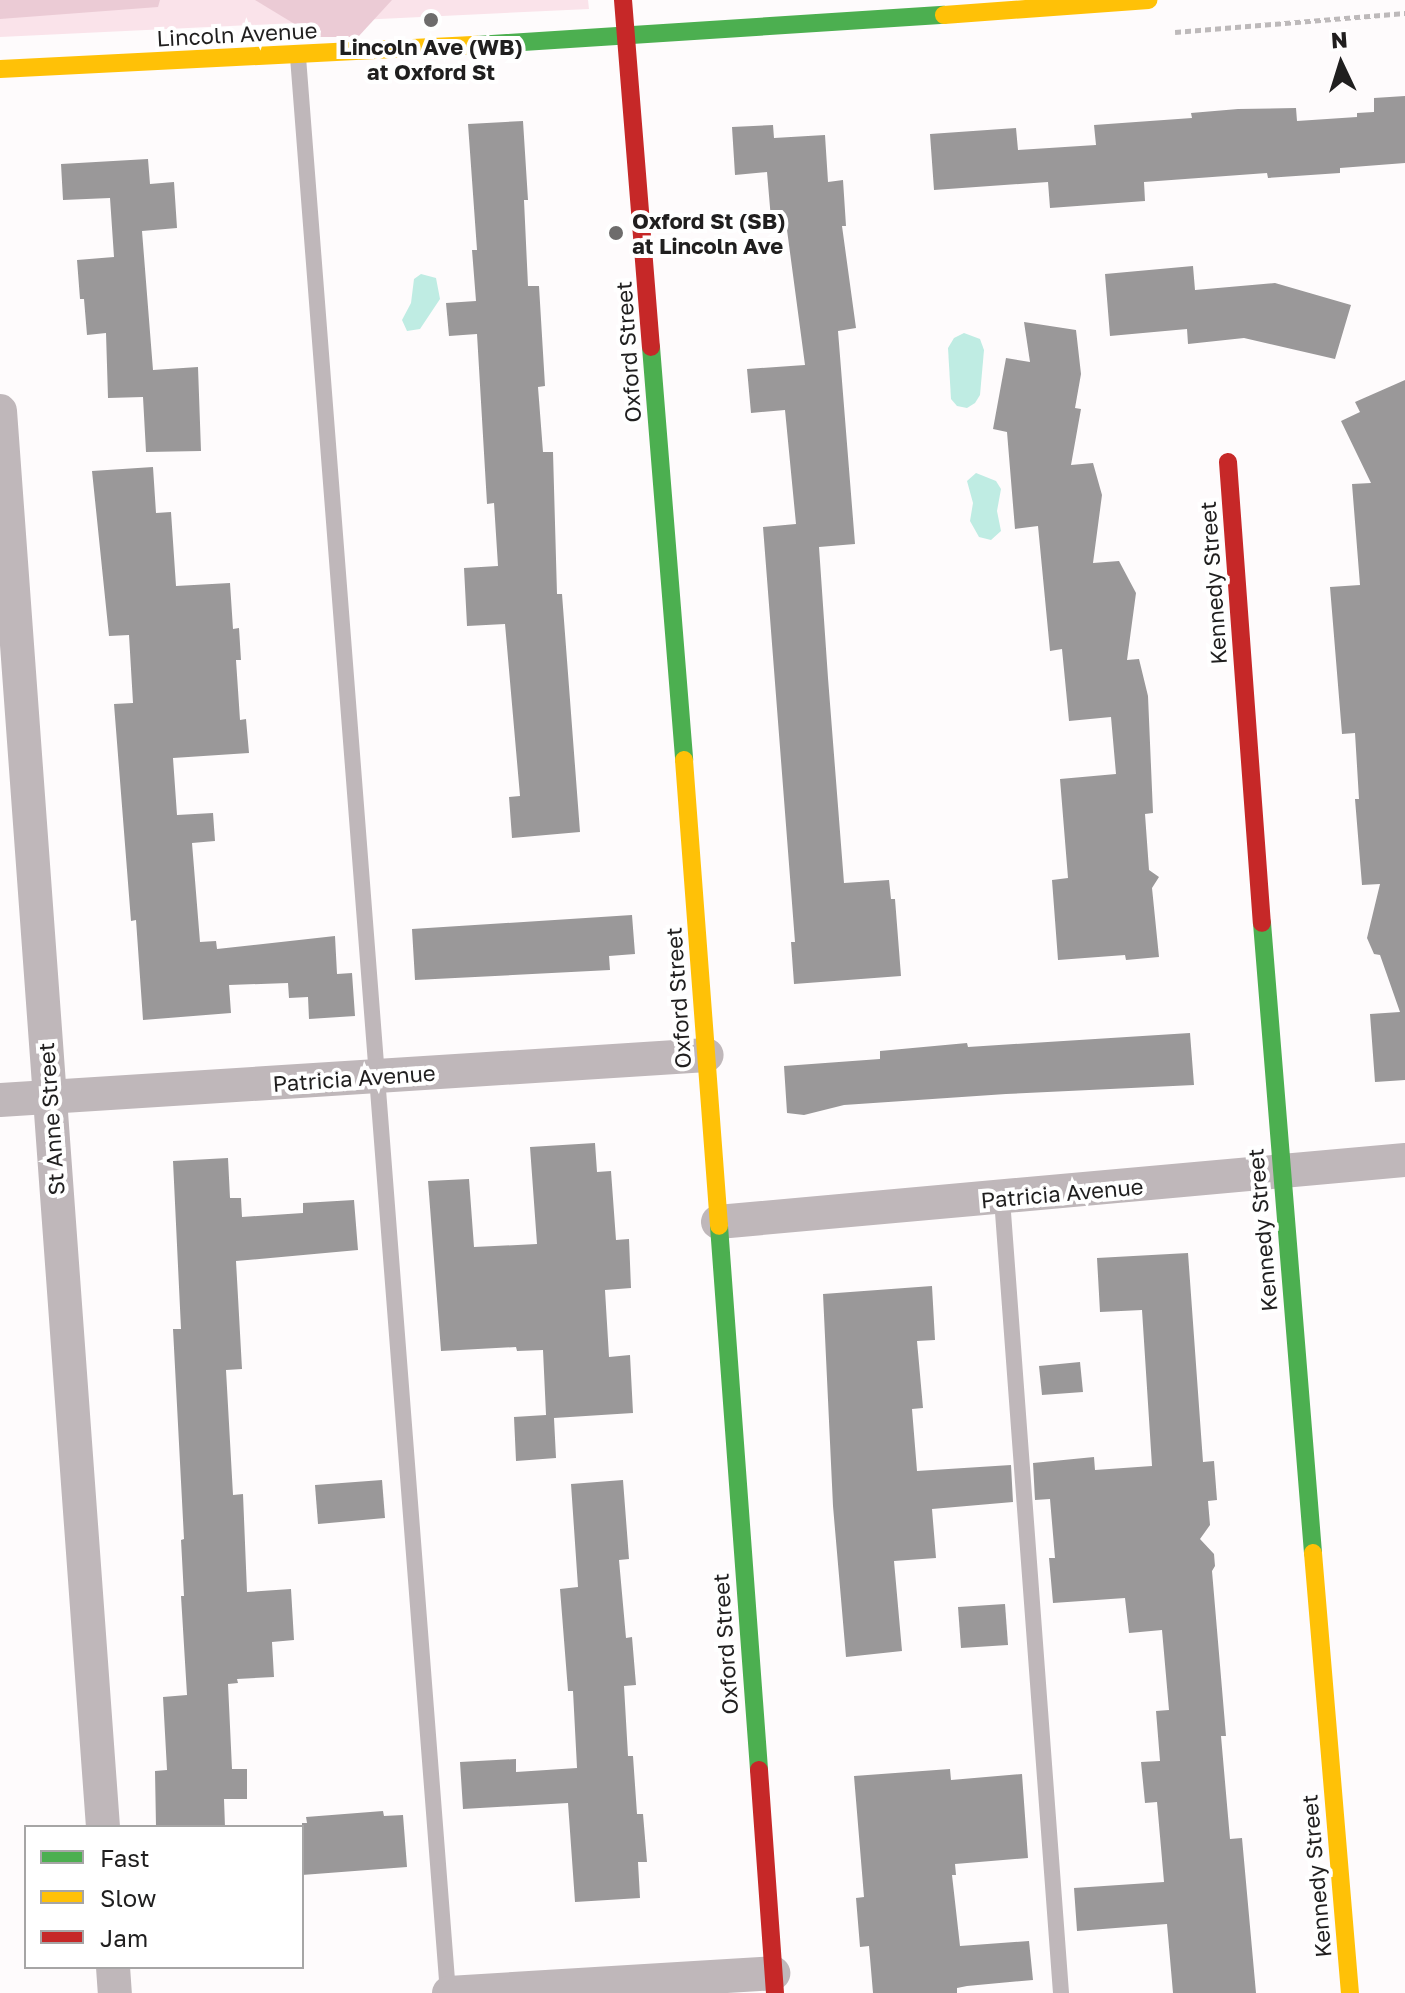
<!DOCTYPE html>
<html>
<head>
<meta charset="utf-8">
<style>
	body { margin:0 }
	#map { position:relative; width:1405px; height:1993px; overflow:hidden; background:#fefbfc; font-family:"Golos Text",sans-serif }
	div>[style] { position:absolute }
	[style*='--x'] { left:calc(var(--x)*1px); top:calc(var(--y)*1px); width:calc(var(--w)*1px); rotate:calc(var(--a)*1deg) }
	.green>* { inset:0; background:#fae3ea }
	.forest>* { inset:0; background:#ebcbd5 }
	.water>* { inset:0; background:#bfece3 }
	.building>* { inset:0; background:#9a9899 }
	.path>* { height:5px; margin-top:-2.5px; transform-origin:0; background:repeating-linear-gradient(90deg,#bdb9ba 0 6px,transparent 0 10px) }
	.lane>* { height:16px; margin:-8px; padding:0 8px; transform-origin:8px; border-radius:8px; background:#bfb7ba }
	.street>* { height:34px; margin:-17px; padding:0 17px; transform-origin:17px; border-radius:17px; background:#bfb7ba }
	.fast>* { height:18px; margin:-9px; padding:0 9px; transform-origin:9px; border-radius:9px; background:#4caf50 }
	.slow>* { height:18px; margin:-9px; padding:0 9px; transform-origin:9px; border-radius:9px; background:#ffc107 }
	.jam>* { height:18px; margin:-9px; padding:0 9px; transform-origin:9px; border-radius:9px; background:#c62828 }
	.dots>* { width:22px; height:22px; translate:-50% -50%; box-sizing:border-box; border:4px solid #fff; border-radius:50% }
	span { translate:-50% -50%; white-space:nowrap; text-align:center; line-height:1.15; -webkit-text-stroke:8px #fff; paint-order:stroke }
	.street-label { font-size:22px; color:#201f1f }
	.poi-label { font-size:22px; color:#201f1f; font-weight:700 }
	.left { translate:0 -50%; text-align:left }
	.legend { position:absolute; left:24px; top:1825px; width:280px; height:144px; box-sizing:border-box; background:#fff; border:2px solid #a6a5a5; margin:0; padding:10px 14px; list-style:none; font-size:24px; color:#201f1f }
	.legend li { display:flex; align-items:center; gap:16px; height:40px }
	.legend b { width:40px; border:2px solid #a6a5a5 }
	.north { position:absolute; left:1301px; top:24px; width:80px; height:80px; -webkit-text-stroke:6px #fff; paint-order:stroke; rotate:356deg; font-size:22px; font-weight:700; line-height:32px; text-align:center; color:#201f1f }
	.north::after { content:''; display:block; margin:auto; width:28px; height:36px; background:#201f1f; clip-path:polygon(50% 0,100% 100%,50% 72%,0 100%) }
</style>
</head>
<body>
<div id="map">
	<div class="green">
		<i style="clip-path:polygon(0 0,588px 0,589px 9px,0 37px)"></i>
	</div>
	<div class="forest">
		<i style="clip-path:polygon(0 0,160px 0,158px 7px,0 19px)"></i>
		<i style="clip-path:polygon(255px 0,392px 0,358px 37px,316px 37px)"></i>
	</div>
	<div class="water">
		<i style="clip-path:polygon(421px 274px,436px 278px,440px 299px,420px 329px,407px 331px,402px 320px,411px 303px,414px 279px)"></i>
		<i style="clip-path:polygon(964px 333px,980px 339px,984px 350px,980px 395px,975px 403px,967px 408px,957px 406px,951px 399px,948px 348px,954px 338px)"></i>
		<i style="clip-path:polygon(976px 473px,996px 481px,1001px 489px,997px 511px,1001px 531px,991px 540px,979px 537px,970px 521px,973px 503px,967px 481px)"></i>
	</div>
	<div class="building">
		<i style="clip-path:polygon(1405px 96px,1405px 163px,1340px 168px,1340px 173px,1268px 178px,1267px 173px,1144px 182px,1145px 201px,1050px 208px,1048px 182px,934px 190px,930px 134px,1016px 128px,1018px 150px,1096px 145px,1094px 125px,1192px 118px,1191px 113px,1238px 109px,1296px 108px,1297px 121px,1357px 117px,1357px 113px,1374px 112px,1374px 98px)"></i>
		<i style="clip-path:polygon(523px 121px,528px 200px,524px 200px,528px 286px,539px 286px,545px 386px,538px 387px,543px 452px,553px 452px,557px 594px,562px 594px,580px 832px,512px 838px,509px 797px,520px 796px,505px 624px,467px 626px,464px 568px,498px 566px,494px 503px,487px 504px,477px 334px,449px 336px,446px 303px,476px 301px,472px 250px,477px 250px,468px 124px)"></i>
		<i style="clip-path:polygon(773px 125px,774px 138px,825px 135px,828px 182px,843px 180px,846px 226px,842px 226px,856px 328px,838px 331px,855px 544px,819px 547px,828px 678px,844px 883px,889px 880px,891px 899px,895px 899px,901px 976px,794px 984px,791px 942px,795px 942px,763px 527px,796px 524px,785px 410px,751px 413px,747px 369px,805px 365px,787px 230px,772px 231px,767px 172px,735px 175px,732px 127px)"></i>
		<i style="clip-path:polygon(148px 159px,150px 184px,174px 182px,177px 228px,142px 231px,153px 370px,198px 367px,201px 451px,146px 452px,143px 397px,108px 398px,106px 333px,87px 335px,84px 299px,80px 299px,77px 260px,114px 257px,110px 198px,63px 200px,61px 164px)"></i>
		<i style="clip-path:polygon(1193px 266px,1195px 290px,1275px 283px,1351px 305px,1335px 359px,1244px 338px,1188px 344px,1187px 329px,1110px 336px,1105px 274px)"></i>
		<i style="clip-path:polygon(1024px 322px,1076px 330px,1081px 374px,1075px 408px,1081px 409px,1071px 465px,1093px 463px,1102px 495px,1093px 563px,1119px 561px,1136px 593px,1127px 660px,1139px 659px,1148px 696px,1153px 813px,1145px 814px,1149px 870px,1159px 877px,1152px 888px,1159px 957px,1126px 960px,1125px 955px,1058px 960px,1052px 880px,1068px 878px,1060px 779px,1116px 774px,1111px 717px,1069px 721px,1062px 649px,1050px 651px,1038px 526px,1015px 529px,1007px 432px,993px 429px,1006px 358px,1030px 362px)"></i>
		<i style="clip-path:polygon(1405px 380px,1405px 1080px,1375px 1082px,1370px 1014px,1400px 1012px,1380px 955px,1374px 954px,1367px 938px,1380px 884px,1362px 885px,1355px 799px,1359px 799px,1355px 733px,1342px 734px,1330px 587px,1360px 585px,1352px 484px,1371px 483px,1341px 421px,1360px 412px,1355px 402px)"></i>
		<i style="clip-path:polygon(153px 467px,156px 513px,171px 512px,176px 586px,230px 583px,233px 629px,239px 628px,241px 660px,236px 660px,240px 720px,246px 719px,249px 753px,173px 758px,177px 815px,213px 813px,215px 841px,192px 843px,200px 942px,216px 941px,217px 949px,335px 936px,337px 974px,352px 973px,355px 1016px,309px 1019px,308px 997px,289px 998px,288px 983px,229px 985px,231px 1013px,143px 1020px,136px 920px,131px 921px,114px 704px,133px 703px,129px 635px,109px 636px,92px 471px)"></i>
		<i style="clip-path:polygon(632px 915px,635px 954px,609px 956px,610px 970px,415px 980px,412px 929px)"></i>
		<i style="clip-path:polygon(1190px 1033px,1194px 1085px,1006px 1094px,844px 1105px,804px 1115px,787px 1113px,784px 1066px,880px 1059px,880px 1051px,967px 1043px,968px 1047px)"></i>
		<i style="clip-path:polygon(595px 1143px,597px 1172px,611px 1171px,616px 1240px,629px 1239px,631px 1288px,605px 1290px,609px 1357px,630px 1355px,633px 1413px,554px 1418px,556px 1458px,516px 1461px,514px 1417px,546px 1415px,543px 1350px,517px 1351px,516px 1347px,441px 1351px,428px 1181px,469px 1179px,474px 1247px,537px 1244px,530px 1147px)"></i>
		<i style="clip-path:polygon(228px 1158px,230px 1198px,241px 1198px,242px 1217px,303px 1213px,303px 1203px,354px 1200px,358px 1250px,236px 1261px,242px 1369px,226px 1370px,233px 1495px,243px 1494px,247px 1592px,291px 1589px,294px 1640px,272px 1642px,274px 1677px,237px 1679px,238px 1683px,228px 1684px,232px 1769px,247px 1769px,247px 1799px,224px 1799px,225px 1827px,156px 1827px,155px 1771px,167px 1770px,163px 1697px,187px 1695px,181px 1596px,184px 1596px,181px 1540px,184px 1539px,173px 1329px,181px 1329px,173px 1161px)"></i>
		<i style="clip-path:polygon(1188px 1253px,1203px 1462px,1214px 1461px,1217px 1500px,1208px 1501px,1210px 1525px,1200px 1539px,1214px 1554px,1215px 1566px,1212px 1571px,1226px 1736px,1221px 1736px,1230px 1839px,1242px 1838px,1256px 1993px,1173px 1993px,1167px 1924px,1077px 1931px,1074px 1888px,1164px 1882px,1157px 1802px,1145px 1803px,1141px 1762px,1160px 1761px,1156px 1711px,1169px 1710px,1162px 1630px,1129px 1633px,1125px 1598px,1053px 1603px,1049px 1558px,1055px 1558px,1050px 1499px,1035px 1500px,1033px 1463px,1094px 1457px,1095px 1470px,1152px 1466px,1142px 1310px,1100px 1312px,1097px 1258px)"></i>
		<i style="clip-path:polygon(932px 1286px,935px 1340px,917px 1341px,923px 1408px,912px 1409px,917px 1471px,1011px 1465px,1013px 1502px,932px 1509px,936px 1558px,894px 1561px,902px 1651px,846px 1657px,833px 1506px,823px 1294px)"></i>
		<i style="clip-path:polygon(1080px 1362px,1083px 1392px,1042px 1395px,1039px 1366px)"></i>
		<i style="clip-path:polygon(382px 1480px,385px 1518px,318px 1524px,315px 1485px)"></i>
		<i style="clip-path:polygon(623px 1480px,629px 1559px,619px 1560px,626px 1638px,632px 1637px,636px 1685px,624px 1686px,628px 1756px,633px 1756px,637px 1814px,643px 1814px,647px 1862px,638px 1862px,640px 1898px,575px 1902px,568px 1803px,463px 1809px,460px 1762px,516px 1759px,516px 1772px,577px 1768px,573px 1691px,568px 1691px,560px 1589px,578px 1587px,571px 1484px)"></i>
		<i style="clip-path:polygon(1005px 1604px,1008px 1645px,961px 1648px,958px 1607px)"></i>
		<i style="clip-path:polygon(950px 1769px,951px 1780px,1022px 1774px,1028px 1858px,955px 1864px,956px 1875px,952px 1875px,960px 1946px,1029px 1941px,1033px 1980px,967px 1986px,957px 1988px,957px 1993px,873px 1993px,869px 1946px,860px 1947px,856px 1898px,864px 1897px,854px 1776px)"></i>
		<i style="clip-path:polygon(383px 1811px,384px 1816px,403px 1815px,407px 1867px,302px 1875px,302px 1823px,307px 1823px,306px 1817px)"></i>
	</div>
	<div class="path">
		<i style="--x:1175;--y:32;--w:231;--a:-4.7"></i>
	</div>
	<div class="lane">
		<i style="--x:298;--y:57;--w:1942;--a:85.57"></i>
		<i style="--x:1002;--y:1199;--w:796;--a:85.75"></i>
	</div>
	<div class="street">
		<i style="--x:0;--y:411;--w:1420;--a:85.84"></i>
		<i style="--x:0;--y:1100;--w:708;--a:-3.64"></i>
		<i style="--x:718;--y:1222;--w:690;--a:-5.16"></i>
		<i style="--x:113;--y:1967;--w:26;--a:86"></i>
		<i style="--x:449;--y:1993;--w:325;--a:-3.5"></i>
	</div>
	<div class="fast">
		<i style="--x:477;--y:45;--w:468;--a:-3.7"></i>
		<i style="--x:651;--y:347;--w:414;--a:85.4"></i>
		<i style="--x:1262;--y:923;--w:632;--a:85.37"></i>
		<i style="--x:719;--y:1226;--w:545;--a:85.79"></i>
	</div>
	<div class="slow">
		<i style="--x:944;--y:15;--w:205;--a:-4.2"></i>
		<i style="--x:0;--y:69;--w:478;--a:-2.9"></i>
		<i style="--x:684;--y:760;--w:467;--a:85.7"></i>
		<i style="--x:1313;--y:1553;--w:442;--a:85.2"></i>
	</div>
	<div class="jam">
		<i style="--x:623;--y:0;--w:348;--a:85.4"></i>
		<i style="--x:1228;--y:462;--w:462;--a:85.8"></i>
		<i style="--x:759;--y:1770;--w:224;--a:85.9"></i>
	</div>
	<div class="dots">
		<i style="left:431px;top:20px;background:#6e6c6c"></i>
		<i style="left:616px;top:233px;background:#6e6c6c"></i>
	</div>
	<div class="street-label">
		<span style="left:237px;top:34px;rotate:-3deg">Lincoln Avenue</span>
		<span style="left:628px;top:352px;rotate:-94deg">Oxford Street</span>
		<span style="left:1213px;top:583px;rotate:-94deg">Kennedy Street</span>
		<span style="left:678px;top:998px;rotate:-94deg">Oxford Street</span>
		<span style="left:354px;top:1078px;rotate:-4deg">Patricia Avenue</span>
		<span style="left:51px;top:1119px;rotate:-94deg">St Anne Street</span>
		<span style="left:1062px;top:1193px;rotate:-5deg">Patricia Avenue</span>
		<span style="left:1262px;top:1230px;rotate:-95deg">Kennedy Street</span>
		<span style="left:725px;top:1644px;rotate:-94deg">Oxford Street</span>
		<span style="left:1316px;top:1876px;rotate:-95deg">Kennedy Street</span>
	</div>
	<div class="poi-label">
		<span style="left:431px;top:59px">Lincoln Ave (WB)<br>at Oxford St</span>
		<span class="left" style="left:632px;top:233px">Oxford St (SB)<br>at Lincoln Ave</span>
	</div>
	<ul class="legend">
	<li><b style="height:10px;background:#4caf50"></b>Fast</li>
	<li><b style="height:10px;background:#ffc107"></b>Slow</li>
	<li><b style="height:10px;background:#c62828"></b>Jam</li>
	</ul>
	<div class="north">N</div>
</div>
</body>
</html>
